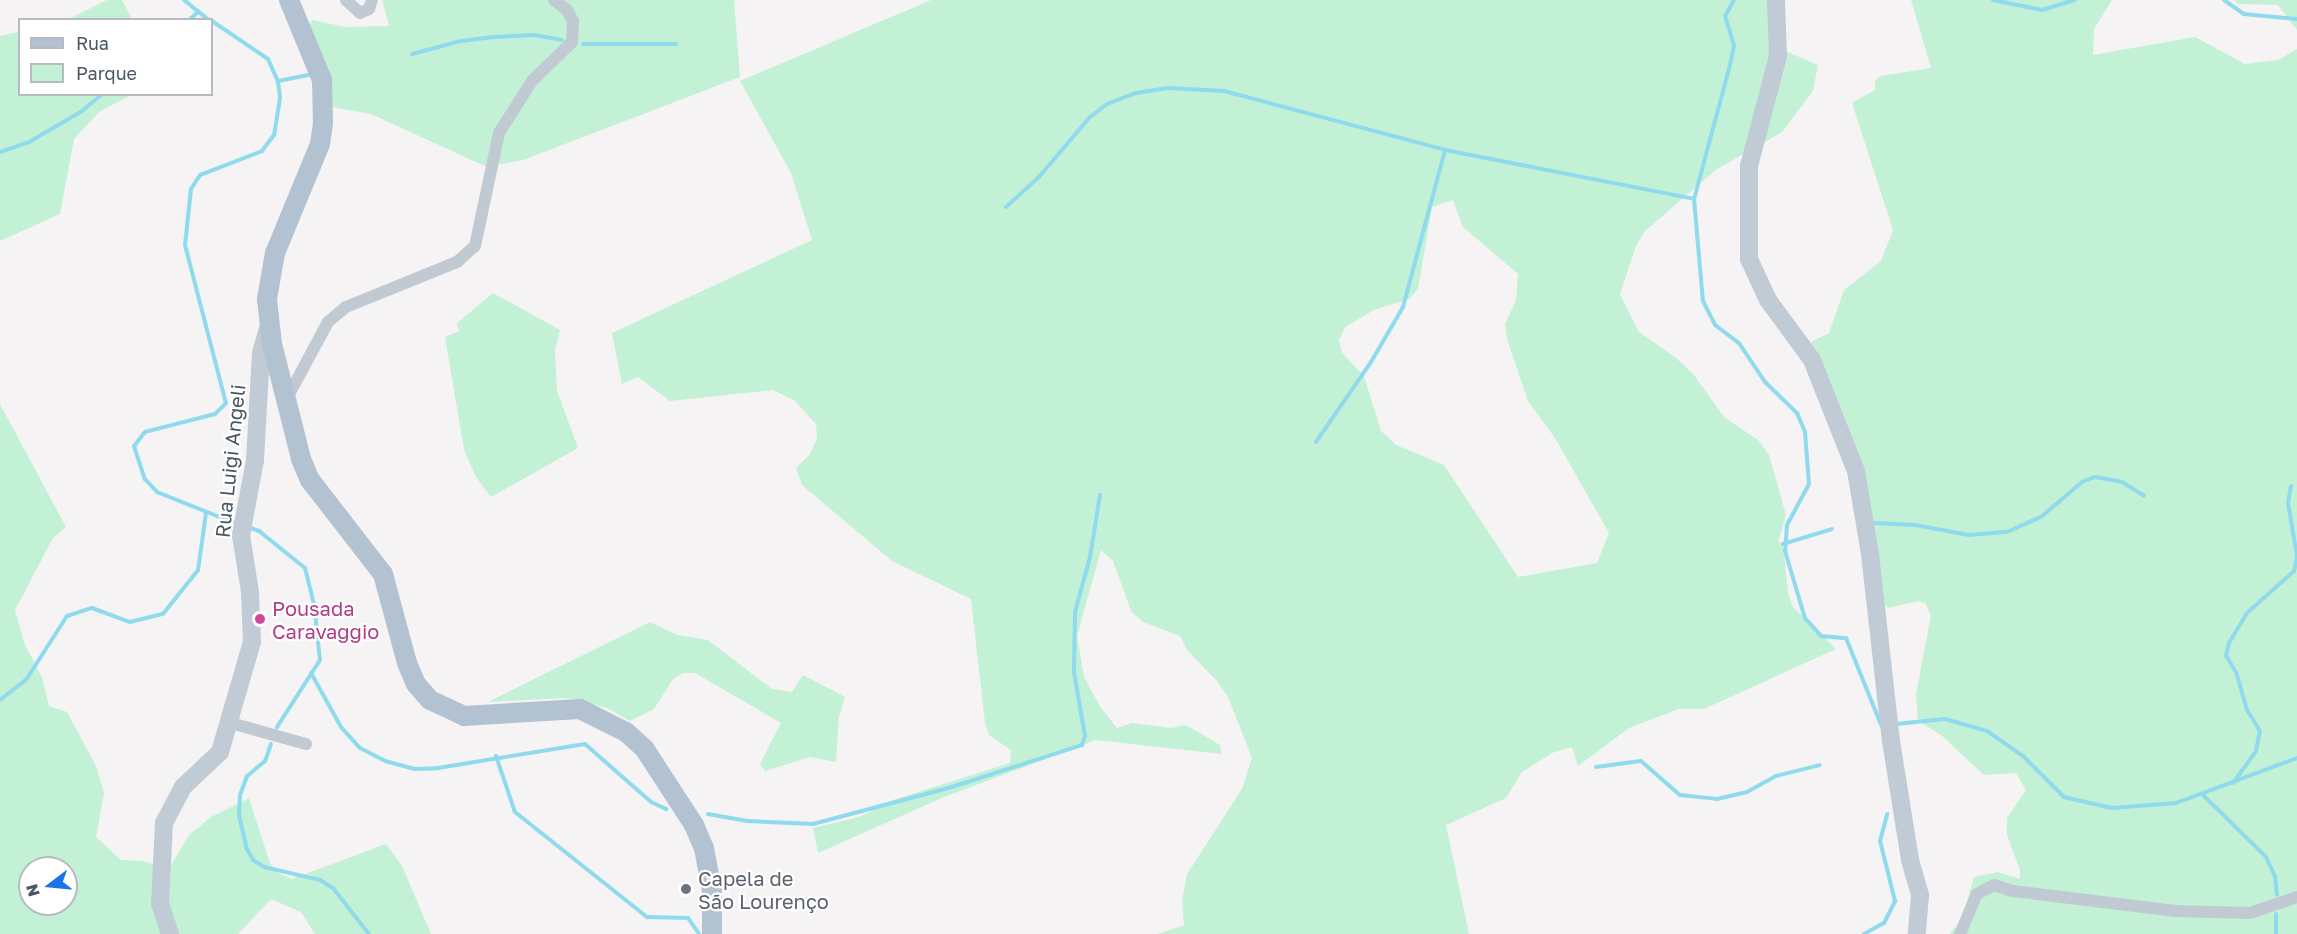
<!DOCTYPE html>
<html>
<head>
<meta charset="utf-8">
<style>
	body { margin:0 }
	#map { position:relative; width:2297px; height:934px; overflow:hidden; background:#f5f3f3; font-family:"Golos Text",sans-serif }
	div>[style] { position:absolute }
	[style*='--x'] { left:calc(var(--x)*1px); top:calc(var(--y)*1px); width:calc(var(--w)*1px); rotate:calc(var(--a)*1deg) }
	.green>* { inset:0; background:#c3f1d5 }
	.stream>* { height:4px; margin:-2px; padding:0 2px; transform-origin:2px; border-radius:2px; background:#90daee }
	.street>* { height:12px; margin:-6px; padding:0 6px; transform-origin:6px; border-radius:6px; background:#c1cad2 }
	.secondary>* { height:18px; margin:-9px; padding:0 9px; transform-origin:9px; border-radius:9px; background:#c1cbd6 }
	.primary>* { height:20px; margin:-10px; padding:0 10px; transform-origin:10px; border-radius:10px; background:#b3c2d1 }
	.dots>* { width:16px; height:16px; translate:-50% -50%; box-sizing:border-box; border:3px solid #fff; border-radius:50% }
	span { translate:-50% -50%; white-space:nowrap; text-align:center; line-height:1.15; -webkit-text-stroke:4.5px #fff; paint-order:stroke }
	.street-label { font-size:20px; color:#4a5661 }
	.hotel-label { font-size:20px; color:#b23c85 }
	.left { translate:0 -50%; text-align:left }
	.worship-label { font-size:20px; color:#5b616d }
	.legend { position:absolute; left:18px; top:18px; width:195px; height:78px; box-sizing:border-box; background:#fff; border:2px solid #b7bbc0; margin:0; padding:8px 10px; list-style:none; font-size:18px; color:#4a5661 }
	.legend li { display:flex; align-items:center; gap:12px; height:30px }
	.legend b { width:30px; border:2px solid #b7bbc0 }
	.north { position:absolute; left:18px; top:856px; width:60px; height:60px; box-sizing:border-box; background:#fff; border:2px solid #b7bbc0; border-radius:50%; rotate:254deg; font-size:16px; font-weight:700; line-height:24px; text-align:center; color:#4a5661 }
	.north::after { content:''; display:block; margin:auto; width:21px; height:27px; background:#1a73e8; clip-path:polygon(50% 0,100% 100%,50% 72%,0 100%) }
</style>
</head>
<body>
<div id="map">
	<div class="green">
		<i style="clip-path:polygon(107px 0,122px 0,132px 19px,69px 19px)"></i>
		<i style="clip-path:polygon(382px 0,734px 0,740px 77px,523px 160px,487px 167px,371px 114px,332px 107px,308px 28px,312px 20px,346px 27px,389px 26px)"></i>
		<i style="clip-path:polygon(evenodd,931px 0,1775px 0,1783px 50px,1818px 65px,1813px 91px,1782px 132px,1717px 169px,1645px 231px,1636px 246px,1620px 294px,1639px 332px,1675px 357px,1694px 375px,1724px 417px,1758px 440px,1769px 455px,1786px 515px,1778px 542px,1783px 544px,1788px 593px,1793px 607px,1836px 649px,1704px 709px,1679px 709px,1629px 728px,1578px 766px,1572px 747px,1552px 753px,1522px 772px,1506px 798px,1446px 825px,1469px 934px,1158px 934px,1184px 925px,1182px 901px,1187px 874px,1242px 789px,1252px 758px,1228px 697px,1217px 681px,1187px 650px,1180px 636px,1143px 622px,1131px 611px,1113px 561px,1101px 550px,1077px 636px,1084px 677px,1101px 708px,1117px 728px,1132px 723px,1171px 728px,1186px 725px,1220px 745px,1221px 754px,1096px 740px,944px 797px,818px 853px,813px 828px,859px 817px,893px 800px,1010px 763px,1011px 750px,989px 735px,985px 723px,971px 599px,892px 561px,802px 485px,796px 468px,810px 454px,817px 438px,816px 424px,795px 401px,773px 390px,670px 401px,638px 377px,622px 384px,612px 333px,812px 240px,791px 173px,740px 81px,931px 0,1453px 200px,1463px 227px,1518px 274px,1516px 300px,1505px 324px,1507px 339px,1528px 401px,1555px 438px,1609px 533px,1597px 563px,1518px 577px,1444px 465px,1396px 445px,1381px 431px,1364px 376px,1342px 353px,1339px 340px,1345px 327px,1374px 310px,1409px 299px,1418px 289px,1432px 207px,1453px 200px)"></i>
		<i style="clip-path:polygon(1911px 0,2112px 0,2094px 29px,2093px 55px,2195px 37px,2245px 64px,2278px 60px,2297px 49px,2297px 934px,1950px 934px,1962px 919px,1974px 877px,1998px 872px,2020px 879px,2020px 870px,2007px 835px,2007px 818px,2026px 790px,2016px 773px,1984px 775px,1941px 735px,1918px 721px,1916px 694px,1931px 615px,1925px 603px,1918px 601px,1888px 608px,1878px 599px,1830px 393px,1811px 342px,1829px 333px,1844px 290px,1881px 261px,1893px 230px,1852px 103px,1875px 90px,1875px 81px,1881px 76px,1931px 68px)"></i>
		<i style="clip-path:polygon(2234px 0,2297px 0,2297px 30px,2278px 5px,2238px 4px)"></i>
		<i style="clip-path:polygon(19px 32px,20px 94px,131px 95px,99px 112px,74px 139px,60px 214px,0 241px,0 36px)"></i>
		<i style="clip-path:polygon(493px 293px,560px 330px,555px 350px,557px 391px,578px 448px,491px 497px,476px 477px,464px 450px,445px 337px,460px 331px,456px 324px)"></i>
		<i style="clip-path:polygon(evenodd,0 404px,66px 527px,53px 538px,15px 610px,25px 645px,42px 677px,49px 706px,67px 712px,96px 766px,104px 793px,96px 837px,121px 860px,143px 861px,169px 869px,189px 835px,211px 817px,249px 798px,270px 863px,276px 872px,292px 879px,386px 844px,402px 866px,431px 934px,315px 934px,301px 912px,271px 899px,238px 934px,0 934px,0 404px,30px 868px,66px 868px,66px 904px,30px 904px,30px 868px)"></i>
		<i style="clip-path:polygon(650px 622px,677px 635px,708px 640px,772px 689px,792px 692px,803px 675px,845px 697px,839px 717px,836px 762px,810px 757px,765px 771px,760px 764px,781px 723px,695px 673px,683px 673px,673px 679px,654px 709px,630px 721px,607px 708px,566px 698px,488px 702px)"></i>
	</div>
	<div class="stream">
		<i style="--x:184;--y:0;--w:32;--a:39"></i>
		<i style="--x:1734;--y:0;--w:18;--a:119"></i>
		<i style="--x:1725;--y:16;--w:31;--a:73"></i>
		<i style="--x:1734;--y:46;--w:19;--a:102"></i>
		<i style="--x:1730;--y:65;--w:139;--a:105"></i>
		<i style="--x:1694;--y:199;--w:102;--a:85"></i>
		<i style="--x:1703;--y:301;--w:27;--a:63"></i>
		<i style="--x:1715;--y:325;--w:30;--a:37"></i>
		<i style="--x:1739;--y:343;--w:47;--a:56.3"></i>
		<i style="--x:1765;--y:382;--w:45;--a:44.1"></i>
		<i style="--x:1797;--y:413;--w:21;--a:67"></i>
		<i style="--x:1805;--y:432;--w:52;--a:85.6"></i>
		<i style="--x:1809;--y:484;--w:47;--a:118.2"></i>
		<i style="--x:1787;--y:525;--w:26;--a:94"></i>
		<i style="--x:1785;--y:551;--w:70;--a:73.4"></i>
		<i style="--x:1805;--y:618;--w:24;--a:48"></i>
		<i style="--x:1821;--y:636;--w:25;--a:5"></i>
		<i style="--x:1846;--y:638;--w:96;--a:68"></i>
		<i style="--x:1993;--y:0;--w:50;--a:11.5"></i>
		<i style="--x:2042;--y:10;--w:34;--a:-17"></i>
		<i style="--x:2224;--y:0;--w:24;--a:35"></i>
		<i style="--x:2244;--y:14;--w:53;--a:5.4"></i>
		<i style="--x:189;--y:20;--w:12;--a:-42"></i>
		<i style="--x:212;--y:21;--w:68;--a:34.2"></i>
		<i style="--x:268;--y:59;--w:24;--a:66"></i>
		<i style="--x:278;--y:81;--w:17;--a:83"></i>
		<i style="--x:280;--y:98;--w:37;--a:99"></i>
		<i style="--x:274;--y:135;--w:20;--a:127"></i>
		<i style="--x:262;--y:151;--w:66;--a:158.8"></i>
		<i style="--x:200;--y:175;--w:17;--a:123"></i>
		<i style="--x:191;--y:189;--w:56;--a:96.1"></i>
		<i style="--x:185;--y:245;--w:163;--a:75.5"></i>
		<i style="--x:226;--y:403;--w:16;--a:135"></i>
		<i style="--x:215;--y:414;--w:72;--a:165.6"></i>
		<i style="--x:145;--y:432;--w:18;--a:128"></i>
		<i style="--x:134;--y:446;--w:35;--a:72"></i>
		<i style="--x:145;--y:479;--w:18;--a:47"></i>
		<i style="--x:157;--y:492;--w:86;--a:21.8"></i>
		<i style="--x:583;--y:44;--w:93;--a:0"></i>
		<i style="--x:412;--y:54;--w:51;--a:-14.9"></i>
		<i style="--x:461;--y:41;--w:35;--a:-7"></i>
		<i style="--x:496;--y:37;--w:38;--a:-3"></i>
		<i style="--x:534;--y:35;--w:28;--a:10"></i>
		<i style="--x:278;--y:81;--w:31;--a:-11"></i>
		<i style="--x:0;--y:152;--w:31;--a:-19"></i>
		<i style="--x:29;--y:142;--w:61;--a:-30.3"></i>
		<i style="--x:82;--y:111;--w:26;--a:-40"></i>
		<i style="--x:1006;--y:207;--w:45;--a:-42.3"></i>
		<i style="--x:1039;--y:177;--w:77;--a:-49.7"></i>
		<i style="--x:1089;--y:118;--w:23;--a:-38"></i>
		<i style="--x:1107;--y:104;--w:31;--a:-21"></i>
		<i style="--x:1136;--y:93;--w:32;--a:-9"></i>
		<i style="--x:1168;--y:88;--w:56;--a:3.1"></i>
		<i style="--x:1224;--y:91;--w:229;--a:14.9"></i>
		<i style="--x:1445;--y:150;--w:254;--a:11.1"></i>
		<i style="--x:1316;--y:442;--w:97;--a:-55.5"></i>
		<i style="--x:1371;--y:362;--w:64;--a:-59.8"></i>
		<i style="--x:1403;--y:307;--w:163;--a:-75"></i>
		<i style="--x:2291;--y:486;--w:17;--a:100"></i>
		<i style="--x:2288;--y:503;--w:54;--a:80.4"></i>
		<i style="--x:1874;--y:523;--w:41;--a:2.8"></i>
		<i style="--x:1915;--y:525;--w:55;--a:10.5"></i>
		<i style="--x:1969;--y:535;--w:38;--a:-5"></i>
		<i style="--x:2007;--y:532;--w:37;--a:-24"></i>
		<i style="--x:2041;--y:517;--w:54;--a:-40.5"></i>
		<i style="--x:2082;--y:482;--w:14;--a:-21"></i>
		<i style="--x:2095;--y:477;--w:27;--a:10"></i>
		<i style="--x:2122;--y:482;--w:26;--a:32"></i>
		<i style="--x:247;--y:527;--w:13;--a:18"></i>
		<i style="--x:259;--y:531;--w:59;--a:38.8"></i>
		<i style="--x:305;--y:568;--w:37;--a:76"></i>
		<i style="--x:314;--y:604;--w:56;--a:83.9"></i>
		<i style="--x:320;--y:660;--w:80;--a:122.7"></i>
		<i style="--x:1783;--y:544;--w:51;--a:-17"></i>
		<i style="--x:311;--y:673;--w:62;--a:60.9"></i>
		<i style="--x:341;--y:727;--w:28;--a:48"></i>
		<i style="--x:360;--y:748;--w:28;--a:27"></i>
		<i style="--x:385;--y:761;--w:30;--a:15"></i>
		<i style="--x:414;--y:769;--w:24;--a:-2"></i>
		<i style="--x:438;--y:768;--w:149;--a:-9.3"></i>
		<i style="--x:585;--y:744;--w:88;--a:41.3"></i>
		<i style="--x:651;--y:802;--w:17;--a:25"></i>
		<i style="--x:0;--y:700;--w:33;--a:-38"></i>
		<i style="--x:26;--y:680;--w:76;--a:-57.4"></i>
		<i style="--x:67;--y:616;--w:26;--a:-18"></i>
		<i style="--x:92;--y:608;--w:40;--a:20.2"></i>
		<i style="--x:130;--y:622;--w:34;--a:-14"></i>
		<i style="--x:163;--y:614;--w:56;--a:-51.5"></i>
		<i style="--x:198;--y:570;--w:58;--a:-82"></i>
		<i style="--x:1896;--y:724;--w:49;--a:-5.8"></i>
		<i style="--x:1945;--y:719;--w:44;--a:15.9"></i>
		<i style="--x:1987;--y:731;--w:44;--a:34.8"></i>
		<i style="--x:2023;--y:756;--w:58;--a:45"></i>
		<i style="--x:2064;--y:797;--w:49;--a:12.9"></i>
		<i style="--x:2112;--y:808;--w:64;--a:-4.5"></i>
		<i style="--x:2176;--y:803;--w:129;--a:-20.4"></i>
		<i style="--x:271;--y:744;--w:18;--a:109"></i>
		<i style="--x:265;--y:761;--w:23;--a:140"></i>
		<i style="--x:247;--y:776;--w:20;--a:110"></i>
		<i style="--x:240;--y:795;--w:20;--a:93"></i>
		<i style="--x:239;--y:815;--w:35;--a:77"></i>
		<i style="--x:247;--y:849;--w:13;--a:61"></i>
		<i style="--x:253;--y:860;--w:13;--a:32"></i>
		<i style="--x:264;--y:867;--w:57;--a:13.1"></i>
		<i style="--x:320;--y:880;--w:15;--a:32"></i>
		<i style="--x:333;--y:888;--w:58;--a:52"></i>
		<i style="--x:496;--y:756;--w:59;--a:71.3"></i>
		<i style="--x:515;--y:812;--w:169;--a:38.5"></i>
		<i style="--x:647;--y:917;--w:41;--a:1.4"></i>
		<i style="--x:688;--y:918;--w:19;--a:55"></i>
		<i style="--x:1596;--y:767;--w:45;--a:-7.6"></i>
		<i style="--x:1641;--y:761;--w:52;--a:41.1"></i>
		<i style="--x:1680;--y:795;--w:37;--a:6"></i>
		<i style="--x:1717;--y:799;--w:31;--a:-13"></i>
		<i style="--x:1747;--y:792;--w:33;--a:-29"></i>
		<i style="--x:1776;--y:776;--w:45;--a:-14"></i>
		<i style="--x:2233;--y:783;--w:39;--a:-54"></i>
		<i style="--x:2256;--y:751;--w:20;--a:-79"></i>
		<i style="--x:2260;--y:731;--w:25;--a:-122"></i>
		<i style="--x:2247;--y:710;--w:37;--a:-106"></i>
		<i style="--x:2237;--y:674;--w:21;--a:-121"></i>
		<i style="--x:2226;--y:656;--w:13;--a:-77"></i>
		<i style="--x:2229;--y:643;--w:35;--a:-59"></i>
		<i style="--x:2247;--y:613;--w:63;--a:-41.8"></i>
		<i style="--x:2294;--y:571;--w:13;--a:-77"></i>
		<i style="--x:2203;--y:795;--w:88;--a:44.5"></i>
		<i style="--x:2266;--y:857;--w:21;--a:65"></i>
		<i style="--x:2275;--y:876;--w:19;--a:84"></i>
		<i style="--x:708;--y:814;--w:40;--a:10"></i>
		<i style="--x:747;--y:821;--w:66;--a:2.6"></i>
		<i style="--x:813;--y:824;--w:144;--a:-14.9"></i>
		<i style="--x:952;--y:787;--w:137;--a:-17.9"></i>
		<i style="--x:1082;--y:745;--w:9;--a:-72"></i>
		<i style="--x:1085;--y:736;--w:65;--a:-99.8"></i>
		<i style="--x:1074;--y:672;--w:60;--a:-89"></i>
		<i style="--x:1075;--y:612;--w:57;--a:-74.7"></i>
		<i style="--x:1090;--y:557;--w:63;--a:-80.8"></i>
		<i style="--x:1864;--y:934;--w:23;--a:-29"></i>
		<i style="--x:1884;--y:923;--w:25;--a:-63"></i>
		<i style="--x:1895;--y:901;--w:62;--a:-104"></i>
		<i style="--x:1880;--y:841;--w:28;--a:-75"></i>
		<i style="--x:2276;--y:934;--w:20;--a:-90"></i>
	</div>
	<div class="street">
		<i style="--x:346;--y:0;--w:19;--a:43"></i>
		<i style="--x:360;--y:13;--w:10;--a:-24"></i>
		<i style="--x:369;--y:9;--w:9;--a:-72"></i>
		<i style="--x:286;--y:400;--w:89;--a:-61.7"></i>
		<i style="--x:328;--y:322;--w:23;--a:-40"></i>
		<i style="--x:346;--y:307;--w:120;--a:-22.1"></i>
		<i style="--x:457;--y:262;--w:24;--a:-42"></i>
		<i style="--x:475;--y:246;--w:116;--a:-78"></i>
		<i style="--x:499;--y:133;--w:62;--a:-57.6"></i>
		<i style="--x:532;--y:81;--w:56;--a:-44.3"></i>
		<i style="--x:572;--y:42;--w:21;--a:-87"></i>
		<i style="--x:573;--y:21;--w:13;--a:-119"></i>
		<i style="--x:567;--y:10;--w:16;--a:-142"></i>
		<i style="--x:227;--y:722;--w:82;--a:15.6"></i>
		<i style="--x:1960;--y:934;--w:43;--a:-67"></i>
		<i style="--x:1977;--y:894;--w:19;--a:-28"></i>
		<i style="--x:1994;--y:885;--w:20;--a:18"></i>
		<i style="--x:2013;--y:891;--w:164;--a:7"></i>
		<i style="--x:2176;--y:911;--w:74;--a:1.5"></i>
		<i style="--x:2250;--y:913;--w:50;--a:-18.8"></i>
	</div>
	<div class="secondary">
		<i style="--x:1776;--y:0;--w:56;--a:88"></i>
		<i style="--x:1778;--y:56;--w:114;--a:104.8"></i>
		<i style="--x:1749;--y:166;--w:93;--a:90"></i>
		<i style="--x:1749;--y:259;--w:45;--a:65.1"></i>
		<i style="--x:1768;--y:300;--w:74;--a:53.7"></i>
		<i style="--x:1812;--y:360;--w:119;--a:68.4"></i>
		<i style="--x:1856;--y:471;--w:84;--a:80.4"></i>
		<i style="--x:1870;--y:554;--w:188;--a:83.6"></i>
		<i style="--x:1891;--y:741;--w:121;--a:80.9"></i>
		<i style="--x:1910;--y:860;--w:37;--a:74"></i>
		<i style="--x:1920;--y:896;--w:38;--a:95"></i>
		<i style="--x:170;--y:934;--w:32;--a:-108"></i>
		<i style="--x:160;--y:904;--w:81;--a:-87.2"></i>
		<i style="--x:164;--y:823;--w:41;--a:-62.2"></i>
		<i style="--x:183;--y:787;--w:51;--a:-43.4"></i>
		<i style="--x:220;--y:752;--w:115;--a:-73.8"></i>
		<i style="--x:252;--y:642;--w:50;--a:-92.3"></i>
		<i style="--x:250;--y:592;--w:58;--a:-99"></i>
		<i style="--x:241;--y:535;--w:76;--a:-79.4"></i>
		<i style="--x:255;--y:460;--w:107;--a:-86.8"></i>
		<i style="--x:261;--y:353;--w:29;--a:-74"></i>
	</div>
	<div class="primary">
		<i style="--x:289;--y:0;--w:87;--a:67.6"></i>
		<i style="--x:322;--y:80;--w:43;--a:88.7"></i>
		<i style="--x:323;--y:123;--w:21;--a:98"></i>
		<i style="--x:320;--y:144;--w:118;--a:112.4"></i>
		<i style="--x:275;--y:253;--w:47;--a:99.9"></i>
		<i style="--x:267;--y:299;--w:45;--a:83.7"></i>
		<i style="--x:272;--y:344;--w:119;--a:75.8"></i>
		<i style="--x:301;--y:459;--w:23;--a:67"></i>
		<i style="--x:310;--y:480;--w:119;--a:52.2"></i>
		<i style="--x:383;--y:574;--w:92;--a:74.9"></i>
		<i style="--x:407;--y:663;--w:23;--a:67"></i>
		<i style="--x:416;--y:684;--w:21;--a:49"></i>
		<i style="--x:430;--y:700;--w:38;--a:25"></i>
		<i style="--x:464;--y:716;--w:116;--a:-3.5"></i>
		<i style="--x:580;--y:709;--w:51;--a:26.6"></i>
		<i style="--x:626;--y:732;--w:24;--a:42"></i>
		<i style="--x:644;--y:748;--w:92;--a:57"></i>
		<i style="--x:694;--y:825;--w:25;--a:67"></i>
		<i style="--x:704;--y:848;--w:44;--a:79.5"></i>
		<i style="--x:712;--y:891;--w:43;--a:90"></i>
	</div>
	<div class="dots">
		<i style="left:260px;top:619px;background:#d1479c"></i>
		<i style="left:686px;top:889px;background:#6b7280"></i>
	</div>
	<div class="street-label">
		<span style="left:230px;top:461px;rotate:-84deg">Rua Luigi Angeli</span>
	</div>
	<div class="hotel-label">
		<span class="left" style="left:272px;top:620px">Pousada<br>Caravaggio</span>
	</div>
	<div class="worship-label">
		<span class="left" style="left:698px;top:890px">Capela de<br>São Lourenço</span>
	</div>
	<ul class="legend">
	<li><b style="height:8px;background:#b3c2d1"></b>Rua</li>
	<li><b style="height:16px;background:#c3f1d5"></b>Parque</li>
	</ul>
	<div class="north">N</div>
</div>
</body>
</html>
